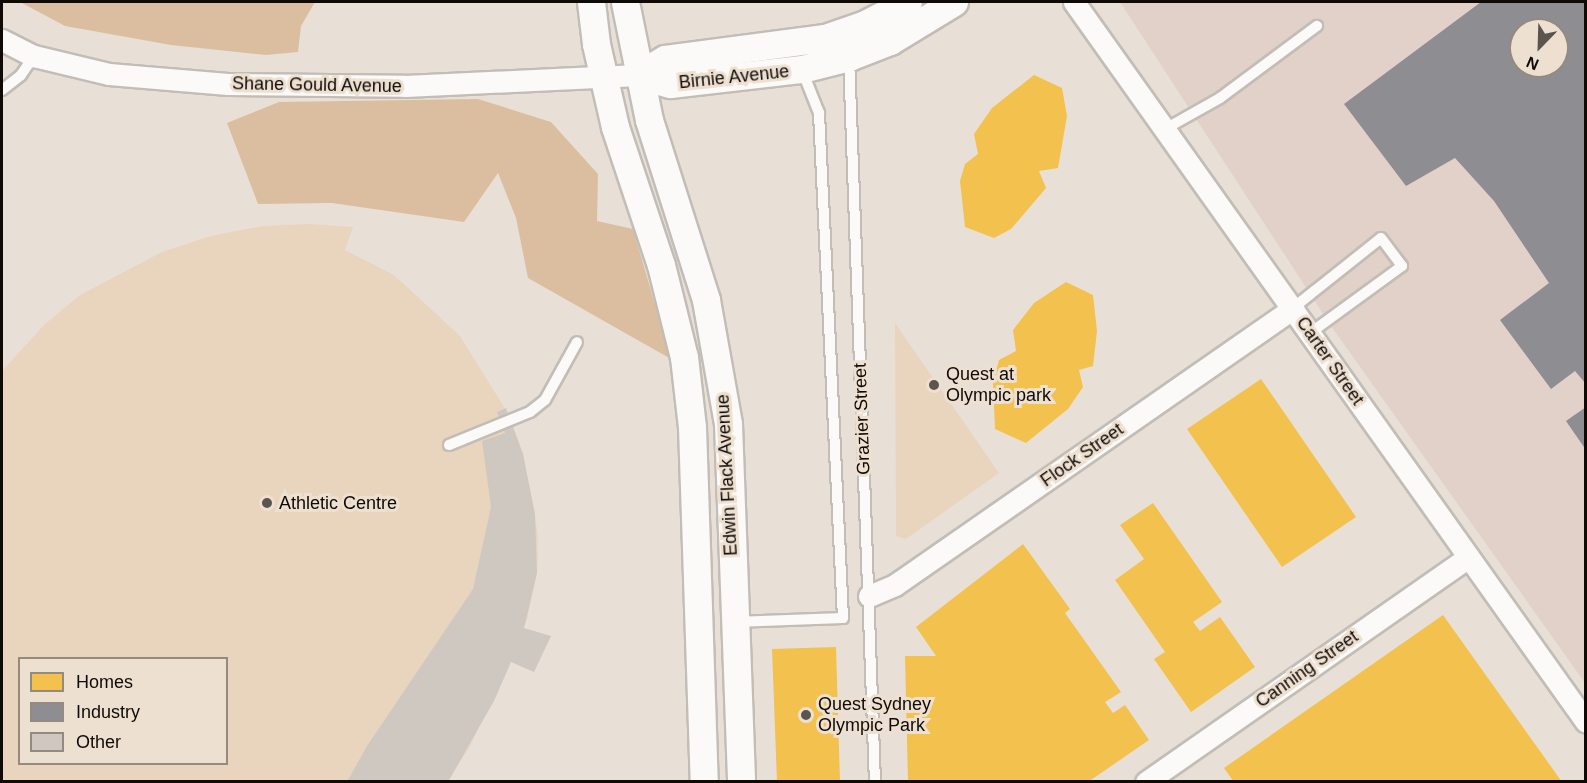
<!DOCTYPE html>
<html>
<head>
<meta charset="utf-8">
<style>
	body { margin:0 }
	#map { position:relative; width:1587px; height:783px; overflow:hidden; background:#e8e0d7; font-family:Arial,sans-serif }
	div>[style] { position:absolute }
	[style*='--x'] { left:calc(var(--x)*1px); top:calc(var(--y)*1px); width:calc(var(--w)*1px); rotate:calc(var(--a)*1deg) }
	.industrial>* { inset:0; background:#e1d1c8 }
	.green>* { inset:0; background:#e9d4bd }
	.forest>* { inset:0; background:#dbbe9f }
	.homes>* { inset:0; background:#f2c14e }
	.industry>* { inset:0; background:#8d8d92 }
	.building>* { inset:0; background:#cfc8c1 }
	.roads { filter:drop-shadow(2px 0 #c2bdb6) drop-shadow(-2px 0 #c2bdb6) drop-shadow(0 2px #c2bdb6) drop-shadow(0 -2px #c2bdb6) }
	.service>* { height:10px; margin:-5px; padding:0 5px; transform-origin:5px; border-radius:5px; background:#fcfaf9 }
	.minor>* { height:21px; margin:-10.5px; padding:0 10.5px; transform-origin:10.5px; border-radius:10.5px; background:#fcfaf9 }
	.tertiary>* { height:27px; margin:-13.5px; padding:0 13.5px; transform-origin:13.5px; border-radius:13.5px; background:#fcfaf9 }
	.dots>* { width:16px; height:16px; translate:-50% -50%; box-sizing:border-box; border:3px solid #eee0d1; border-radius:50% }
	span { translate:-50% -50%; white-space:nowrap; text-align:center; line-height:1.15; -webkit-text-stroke:6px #eee0d1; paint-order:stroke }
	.street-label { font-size:18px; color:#0f0a06 }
	.poi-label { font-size:18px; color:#0f0a06 }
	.left { translate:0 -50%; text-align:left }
	.frame { position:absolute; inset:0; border:3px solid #0f0a06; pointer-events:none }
	.legend { position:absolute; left:18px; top:657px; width:210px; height:108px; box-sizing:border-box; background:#eee0d1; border:2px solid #958a80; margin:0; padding:8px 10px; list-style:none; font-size:18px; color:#0f0a06 }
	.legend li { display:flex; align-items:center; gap:12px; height:30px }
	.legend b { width:30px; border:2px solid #958a80 }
	.north { position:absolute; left:1509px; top:18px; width:60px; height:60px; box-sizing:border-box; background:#eee0d1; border:2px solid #958a80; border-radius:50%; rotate:203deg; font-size:16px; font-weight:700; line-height:24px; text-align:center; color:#0f0a06 }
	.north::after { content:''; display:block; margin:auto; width:21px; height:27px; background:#5b554f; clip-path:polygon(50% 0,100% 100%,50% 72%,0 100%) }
</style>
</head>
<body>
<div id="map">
	<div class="industrial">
		<i style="clip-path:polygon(evenodd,1120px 2px,1585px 2px,1585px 683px,1331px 326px,1120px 2px,1521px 30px,1557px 30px,1557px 66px,1521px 66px,1521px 30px)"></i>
	</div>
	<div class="green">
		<i style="clip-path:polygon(evenodd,309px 224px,353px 227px,345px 250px,394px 275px,460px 336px,509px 415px,523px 454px,538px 535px,537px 573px,527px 619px,512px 658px,470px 746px,448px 781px,2px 781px,2px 371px,45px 324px,80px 295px,162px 252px,211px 236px,263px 226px,309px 224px,20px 658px,226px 658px,226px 764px,20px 764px,20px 658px)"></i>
		<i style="clip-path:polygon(895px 323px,999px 473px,906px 539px,896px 536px)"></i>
	</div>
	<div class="forest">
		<i style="clip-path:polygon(20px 2px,315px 2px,301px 26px,298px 52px,266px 55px,171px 45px,65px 26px)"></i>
		<i style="clip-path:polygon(478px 99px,551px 122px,598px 174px,597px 221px,633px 229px,671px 359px,528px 278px,516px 218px,498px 173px,464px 222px,332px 203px,258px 204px,227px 123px,279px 102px)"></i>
	</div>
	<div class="homes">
		<i style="clip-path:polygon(1034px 75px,1062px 88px,1067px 116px,1058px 168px,1039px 171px,1046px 188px,1011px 229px,994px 238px,965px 227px,960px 181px,965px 164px,978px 154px,974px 134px,992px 108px)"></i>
		<i style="clip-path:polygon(1066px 282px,1093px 295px,1097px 331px,1093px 366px,1079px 370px,1083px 387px,1068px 409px,1026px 443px,995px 429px,993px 383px,999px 360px,1016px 351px,1013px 330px,1034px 303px)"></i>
		<i style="clip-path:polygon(1261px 379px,1356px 517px,1282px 567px,1187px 429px)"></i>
		<i style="clip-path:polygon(1153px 503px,1222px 602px,1193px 622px,1200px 631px,1220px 617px,1255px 667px,1191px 712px,1154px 659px,1165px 652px,1115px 580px,1144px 559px,1120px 525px)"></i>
		<i style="clip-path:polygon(1023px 544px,1070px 609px,1065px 613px,1121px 692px,1105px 702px,1113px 713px,1125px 705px,1149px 740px,1088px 782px,908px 782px,905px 656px,936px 656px,916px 627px)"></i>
		<i style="clip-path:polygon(1443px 615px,1562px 782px,1234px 782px,1224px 768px)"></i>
		<i style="clip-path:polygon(836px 647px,840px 782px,777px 782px,772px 649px)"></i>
	</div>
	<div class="industry">
		<i style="clip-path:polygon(evenodd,1481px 2px,1586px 2px,1586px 384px,1575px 371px,1551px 389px,1500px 320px,1549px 283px,1494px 201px,1455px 158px,1406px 186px,1344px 104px,1481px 2px,1521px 30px,1557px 30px,1557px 66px,1521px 66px,1521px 30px)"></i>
		<i style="clip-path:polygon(1586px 407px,1586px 450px,1566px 421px)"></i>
	</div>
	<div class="building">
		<i style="clip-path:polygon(506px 408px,523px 454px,535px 514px,537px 573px,524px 628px,551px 636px,534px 672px,511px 662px,494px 701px,448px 782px,347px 782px,367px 746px,473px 589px,491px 507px,482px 441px,505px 433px,497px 412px)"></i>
	</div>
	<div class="roads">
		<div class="service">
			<i style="--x:849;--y:57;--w:725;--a:87.95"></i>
			<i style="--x:2;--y:90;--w:24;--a:-38"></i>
			<i style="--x:21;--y:75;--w:23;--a:-56"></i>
			<i style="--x:1165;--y:129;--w:63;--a:-29.4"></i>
			<i style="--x:1220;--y:98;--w:121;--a:-36.6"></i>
			<i style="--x:1293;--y:308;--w:112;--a:-38.5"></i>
			<i style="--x:1381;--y:238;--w:35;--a:53"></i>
			<i style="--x:1402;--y:266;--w:114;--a:143.9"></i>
			<i style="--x:449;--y:445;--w:87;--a:-22.2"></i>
			<i style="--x:530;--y:412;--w:19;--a:-39"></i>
			<i style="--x:545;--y:400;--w:66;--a:-61.1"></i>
			<i style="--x:734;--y:622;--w:109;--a:-2.1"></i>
			<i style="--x:843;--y:618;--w:506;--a:-92.72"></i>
			<i style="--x:819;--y:113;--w:46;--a:-111.6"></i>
		</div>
		<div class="minor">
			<i style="--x:1074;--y:2;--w:883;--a:54.58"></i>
			<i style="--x:2;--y:40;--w:36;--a:27"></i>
			<i style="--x:34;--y:56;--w:77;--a:13.5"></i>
			<i style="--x:109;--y:74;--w:119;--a:4.8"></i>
			<i style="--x:228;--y:84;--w:177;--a:0.6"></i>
			<i style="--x:405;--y:86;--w:233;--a:-2.7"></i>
			<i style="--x:869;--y:596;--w:28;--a:-23"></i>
			<i style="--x:895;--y:585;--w:485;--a:-34.8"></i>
			<i style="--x:1146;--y:782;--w:393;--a:-34.9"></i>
		</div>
		<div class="tertiary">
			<i style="--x:591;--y:2;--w:42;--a:83.2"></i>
			<i style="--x:596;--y:44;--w:85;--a:77.1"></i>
			<i style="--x:615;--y:127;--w:145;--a:71.6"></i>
			<i style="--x:661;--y:265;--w:95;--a:76"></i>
			<i style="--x:684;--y:357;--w:70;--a:83.5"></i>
			<i style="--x:692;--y:427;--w:355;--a:88.1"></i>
			<i style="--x:625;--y:2;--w:120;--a:78.5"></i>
			<i style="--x:649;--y:120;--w:189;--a:72.4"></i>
			<i style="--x:706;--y:300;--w:126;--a:79.9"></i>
			<i style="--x:728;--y:424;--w:358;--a:87.9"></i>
			<i style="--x:638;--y:75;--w:33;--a:16"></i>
			<i style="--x:670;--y:84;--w:133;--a:-6.5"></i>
			<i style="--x:802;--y:69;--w:49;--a:-14.3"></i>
			<i style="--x:849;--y:57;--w:44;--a:-21.3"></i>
			<i style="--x:890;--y:41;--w:75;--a:-31.4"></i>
			<i style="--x:638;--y:75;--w:31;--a:-31"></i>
			<i style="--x:665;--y:59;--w:161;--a:-7.5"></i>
			<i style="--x:825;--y:38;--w:42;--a:-19.3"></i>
			<i style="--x:865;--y:24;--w:48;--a:-27.1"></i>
		</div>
	</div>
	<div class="dots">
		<i style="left:934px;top:385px;background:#5b554f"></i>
		<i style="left:267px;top:503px;background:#5b554f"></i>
		<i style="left:806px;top:715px;background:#5b554f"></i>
	</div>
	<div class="street-label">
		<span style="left:734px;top:77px;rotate:-6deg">Birnie Avenue</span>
		<span style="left:317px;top:85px;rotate:1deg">Shane Gould Avenue</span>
		<span style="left:1330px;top:361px;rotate:55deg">Carter Street</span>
		<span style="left:862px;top:419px;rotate:-92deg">Grazier Street</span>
		<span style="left:1082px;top:455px;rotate:-35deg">Flock Street</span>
		<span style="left:727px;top:475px;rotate:-93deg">Edwin Flack Avenue</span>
		<span style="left:1307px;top:669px;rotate:-35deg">Canning Street</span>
	</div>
	<div class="poi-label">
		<span class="left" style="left:946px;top:385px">Quest at<br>Olympic park</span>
		<span class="left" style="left:279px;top:503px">Athletic Centre</span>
		<span class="left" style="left:818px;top:715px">Quest Sydney<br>Olympic Park</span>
	</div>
	<div class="frame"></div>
	<ul class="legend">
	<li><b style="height:16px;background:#f2c14e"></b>Homes</li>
	<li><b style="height:16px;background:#8d8d92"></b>Industry</li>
	<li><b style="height:16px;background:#cfc8c1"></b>Other</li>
	</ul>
	<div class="north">N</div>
</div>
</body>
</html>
